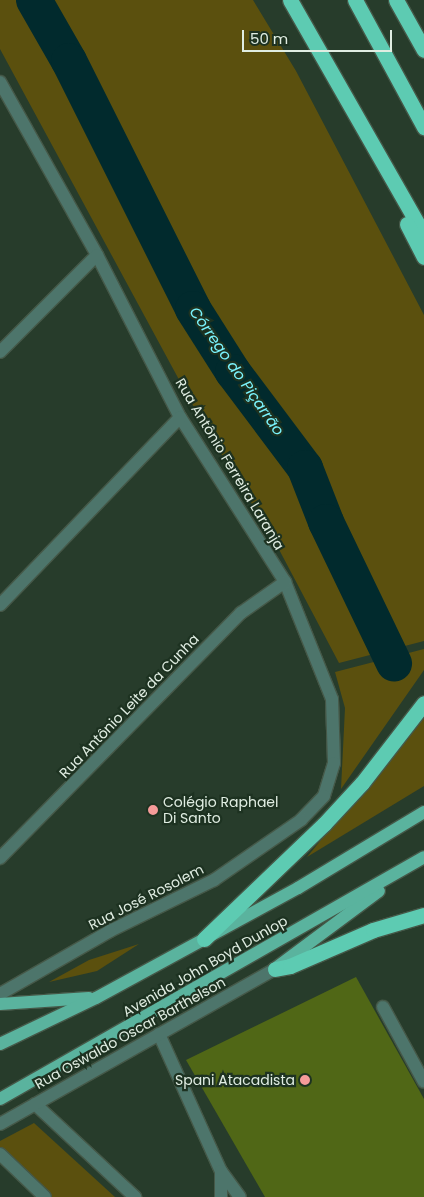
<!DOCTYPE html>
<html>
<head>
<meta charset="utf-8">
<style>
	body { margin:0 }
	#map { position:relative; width:424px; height:1197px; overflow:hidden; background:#273c2b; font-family:Poppins,sans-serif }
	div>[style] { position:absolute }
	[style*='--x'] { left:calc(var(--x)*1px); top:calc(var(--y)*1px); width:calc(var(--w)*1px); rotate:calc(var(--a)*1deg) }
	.green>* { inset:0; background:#5b500e }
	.river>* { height:36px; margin:-18px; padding:0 18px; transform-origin:18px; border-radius:18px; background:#012a2d }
	.building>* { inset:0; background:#506716 }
	.roads { filter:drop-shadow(1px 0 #455848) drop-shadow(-1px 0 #455848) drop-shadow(0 1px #455848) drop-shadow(0 -1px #455848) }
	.minor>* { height:12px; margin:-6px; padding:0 6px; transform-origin:6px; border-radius:6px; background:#4d756b }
	.major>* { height:12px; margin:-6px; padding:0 6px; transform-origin:6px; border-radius:6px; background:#5ab39e }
	.highway>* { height:15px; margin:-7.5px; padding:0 7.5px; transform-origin:7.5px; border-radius:7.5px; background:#5dcbb2 }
	.dots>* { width:14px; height:14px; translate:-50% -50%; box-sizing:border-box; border:2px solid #1d3221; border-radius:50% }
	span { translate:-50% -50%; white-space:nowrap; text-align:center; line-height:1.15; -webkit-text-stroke:4.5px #1d3221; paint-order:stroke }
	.street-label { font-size:14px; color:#e0ede2 }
	.poi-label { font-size:14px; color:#e0ede2 }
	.left { translate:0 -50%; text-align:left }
	.right { translate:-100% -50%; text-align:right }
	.water-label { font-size:15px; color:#7af4fd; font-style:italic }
	.scale { position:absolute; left:242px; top:30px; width:150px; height:22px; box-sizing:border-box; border:2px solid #e0ede2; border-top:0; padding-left:6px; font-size:15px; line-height:18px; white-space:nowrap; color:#e0ede2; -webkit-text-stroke:4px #1d3221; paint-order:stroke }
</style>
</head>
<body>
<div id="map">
	<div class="green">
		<i style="clip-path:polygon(0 0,253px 0,296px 71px,424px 315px,424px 641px,339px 663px,274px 540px,203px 424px,0 49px)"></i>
		<i style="clip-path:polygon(424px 649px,424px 670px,341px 789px,345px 708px,335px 672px)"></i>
		<i style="clip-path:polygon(424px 714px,424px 786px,307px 857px)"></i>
		<i style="clip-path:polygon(139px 944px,97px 971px,49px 982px,89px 960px)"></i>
		<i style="clip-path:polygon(34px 1123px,115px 1197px,52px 1197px,0 1147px,0 1141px)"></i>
	</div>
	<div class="river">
		<i style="--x:34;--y:0;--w:70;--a:60.2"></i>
		<i style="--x:69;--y:61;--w:277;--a:63.4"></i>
		<i style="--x:193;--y:309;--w:75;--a:57.6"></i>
		<i style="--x:233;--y:372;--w:120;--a:53.1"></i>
		<i style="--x:305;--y:468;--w:58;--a:68.7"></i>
		<i style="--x:326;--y:522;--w:157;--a:64.3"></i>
	</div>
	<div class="building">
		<i style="clip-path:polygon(356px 977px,424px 1099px,424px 1197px,265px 1197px,186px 1060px)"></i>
	</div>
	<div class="roads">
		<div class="minor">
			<i style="--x:0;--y:82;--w:198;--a:60.7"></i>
			<i style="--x:97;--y:255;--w:182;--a:62.9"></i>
			<i style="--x:180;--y:417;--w:196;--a:57.5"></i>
			<i style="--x:285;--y:582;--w:126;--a:68.1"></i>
			<i style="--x:332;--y:699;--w:64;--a:88.2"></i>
			<i style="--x:334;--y:763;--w:34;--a:107"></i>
			<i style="--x:324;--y:796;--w:33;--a:134"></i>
			<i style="--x:301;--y:820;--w:106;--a:145.4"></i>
			<i style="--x:214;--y:880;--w:116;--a:153.9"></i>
			<i style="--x:110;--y:931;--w:127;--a:150.2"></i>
			<i style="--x:0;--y:352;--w:137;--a:-45"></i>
			<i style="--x:0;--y:605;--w:260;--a:-46.2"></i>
			<i style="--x:0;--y:858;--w:344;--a:-45.5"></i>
			<i style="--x:241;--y:613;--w:54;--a:-35.2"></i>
			<i style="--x:383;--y:1007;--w:85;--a:61.3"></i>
			<i style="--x:159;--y:1034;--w:150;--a:65.7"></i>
			<i style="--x:221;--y:1171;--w:32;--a:54"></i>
			<i style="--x:35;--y:1104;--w:137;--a:42.9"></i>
			<i style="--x:0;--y:1124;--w:316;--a:-29.4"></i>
			<i style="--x:0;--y:1154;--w:62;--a:43.7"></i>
			<i style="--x:221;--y:1197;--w:26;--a:-90"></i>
		</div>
		<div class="major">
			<i style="--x:277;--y:967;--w:127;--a:-36.7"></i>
			<i style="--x:0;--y:1004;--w:89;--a:-3.9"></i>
			<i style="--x:0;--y:1044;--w:106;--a:-25.6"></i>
			<i style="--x:96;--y:998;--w:230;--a:-28.6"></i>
			<i style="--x:298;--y:888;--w:147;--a:-31.1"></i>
			<i style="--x:0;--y:1099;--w:488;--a:-29.7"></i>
		</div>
		<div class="highway">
			<i style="--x:290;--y:0;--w:271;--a:60.3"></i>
			<i style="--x:355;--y:0;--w:145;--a:61.5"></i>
			<i style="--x:396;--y:0;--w:57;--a:60.8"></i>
			<i style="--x:407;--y:224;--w:37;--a:63"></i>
			<i style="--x:204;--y:939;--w:166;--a:-43.8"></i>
			<i style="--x:324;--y:824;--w:56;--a:-47.2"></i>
			<i style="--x:362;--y:783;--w:101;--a:-52.2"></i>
			<i style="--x:275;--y:969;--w:15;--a:-11"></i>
			<i style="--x:290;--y:966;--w:90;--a:-23.4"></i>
			<i style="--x:373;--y:930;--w:53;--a:-16.4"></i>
		</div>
	</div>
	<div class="dots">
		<i style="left:153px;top:810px;background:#f59b99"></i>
		<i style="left:305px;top:1080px;background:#f59b99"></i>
	</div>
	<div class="street-label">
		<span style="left:230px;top:464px;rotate:59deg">Rua Antônio Ferreira Laranja</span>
		<span style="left:129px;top:706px;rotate:-46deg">Rua Antônio Leite da Cunha</span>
		<span style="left:146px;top:897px;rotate:-27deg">Rua José Rosolem</span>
		<span style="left:205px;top:966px;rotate:-30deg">Avenida John Boyd Dunlop</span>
		<span style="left:130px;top:1033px;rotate:-29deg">Rua Oswaldo Oscar Barthelson</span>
	</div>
	<div class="poi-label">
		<span class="left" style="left:163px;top:810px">Colégio Raphael<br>Di Santo</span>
		<span class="right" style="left:295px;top:1080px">Spani Atacadista</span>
	</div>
	<div class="water-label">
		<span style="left:237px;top:371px;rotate:55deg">Córrego do Piçarrão</span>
	</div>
	<div class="scale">50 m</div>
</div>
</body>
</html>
